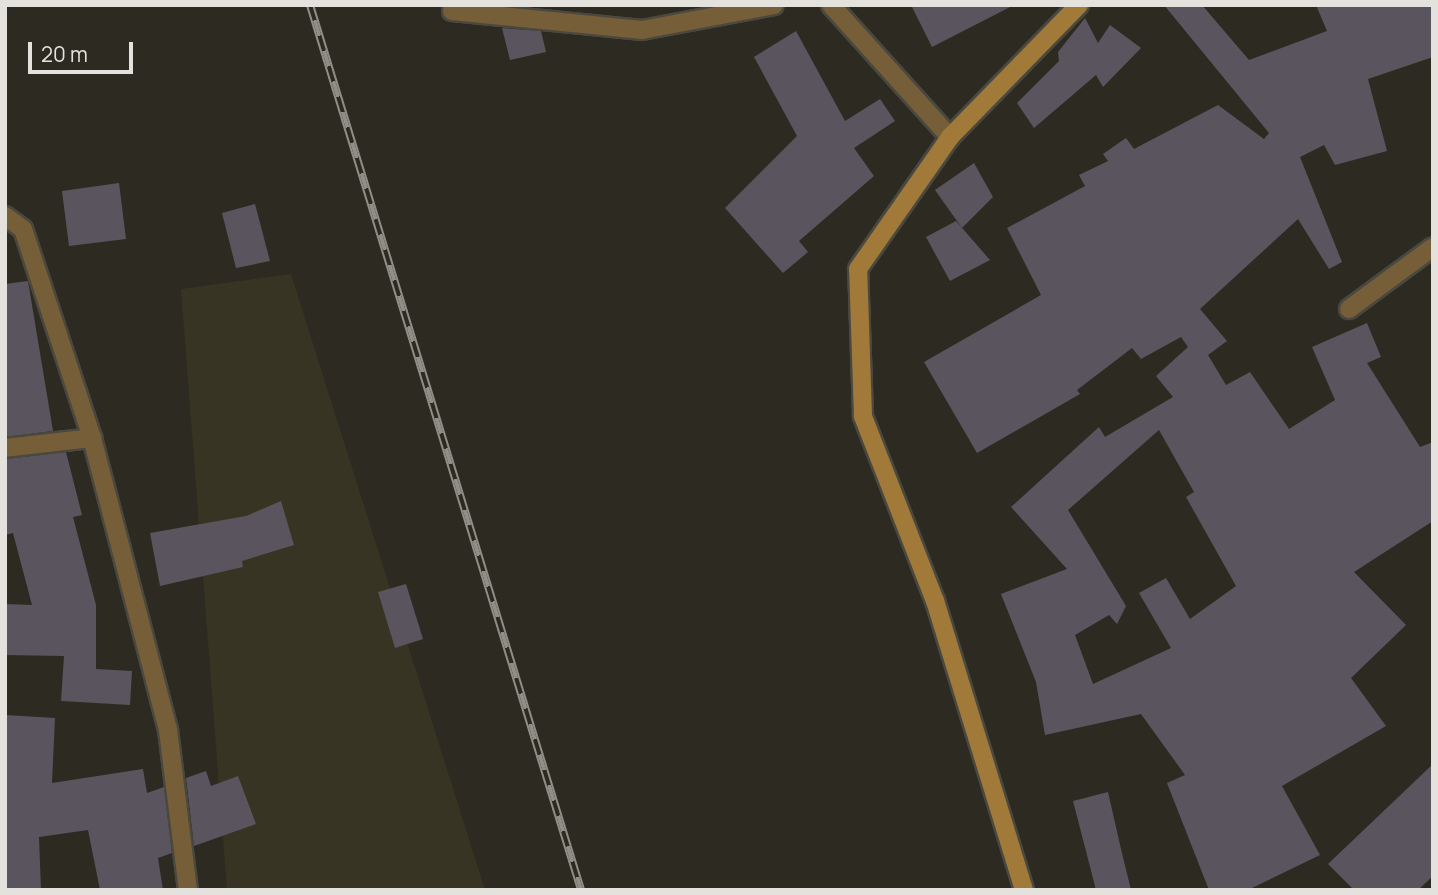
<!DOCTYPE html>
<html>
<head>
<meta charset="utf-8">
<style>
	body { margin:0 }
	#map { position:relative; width:1438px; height:895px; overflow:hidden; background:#2d2b21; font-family:Manrope,sans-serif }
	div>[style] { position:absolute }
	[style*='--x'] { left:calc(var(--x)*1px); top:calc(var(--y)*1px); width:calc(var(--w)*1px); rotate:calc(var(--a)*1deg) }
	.built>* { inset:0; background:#373423 }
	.building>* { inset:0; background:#5a545e }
	.roads { filter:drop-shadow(2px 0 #4a483f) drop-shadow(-2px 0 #4a483f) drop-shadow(0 2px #4a483f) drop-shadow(0 -2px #4a483f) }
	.street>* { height:18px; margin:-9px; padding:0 9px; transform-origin:9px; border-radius:9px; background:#765e38 }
	.secondary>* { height:18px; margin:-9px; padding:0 9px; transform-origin:9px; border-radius:9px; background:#a17a39 }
	.rail>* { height:8px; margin-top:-4px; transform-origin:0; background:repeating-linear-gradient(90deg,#2d2b21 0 16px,#908e86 0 32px); box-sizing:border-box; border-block:2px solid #908e86 }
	span { translate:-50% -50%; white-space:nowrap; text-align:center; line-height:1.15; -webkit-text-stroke:7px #2d2b21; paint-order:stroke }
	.frame { position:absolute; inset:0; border:7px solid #e4e2dc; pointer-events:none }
	.scale { position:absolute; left:28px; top:42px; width:105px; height:32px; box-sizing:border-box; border:4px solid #e4e2dc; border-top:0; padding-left:9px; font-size:21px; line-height:24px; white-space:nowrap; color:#e4e2dc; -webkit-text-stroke:5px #2d2b21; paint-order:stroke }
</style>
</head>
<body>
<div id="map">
	<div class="built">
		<i style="clip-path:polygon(291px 274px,485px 890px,227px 890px,181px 289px)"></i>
	</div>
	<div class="building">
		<i style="clip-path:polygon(911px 5px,1014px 5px,932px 47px)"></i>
		<i style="clip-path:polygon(evenodd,1164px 5px,1202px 5px,1249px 60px,1327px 31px,1316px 5px,1433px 5px,1433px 57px,1368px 79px,1387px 151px,1335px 165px,1324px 145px,1300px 157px,1342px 262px,1329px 269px,1298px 219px,1200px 309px,1227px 341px,1208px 355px,1226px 385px,1250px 372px,1289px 429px,1335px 400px,1312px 347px,1367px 323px,1381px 357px,1367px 363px,1420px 447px,1433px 442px,1433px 521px,1354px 572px,1406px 625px,1351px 678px,1386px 726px,1282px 786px,1320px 855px,1248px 890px,1209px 890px,1167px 783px,1185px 775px,1141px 714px,1045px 735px,1036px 682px,1001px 594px,1067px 569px,1011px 507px,1099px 427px,1105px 437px,1173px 397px,1156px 376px,1188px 347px,1181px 337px,1141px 359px,1132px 348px,1077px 390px,1080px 394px,977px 453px,924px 362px,1041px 295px,1007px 228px,1085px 186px,1079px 175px,1108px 161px,1103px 154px,1126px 138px,1134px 149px,1218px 105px,1264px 139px,1269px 133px,1164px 5px,1159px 430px,1194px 492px,1186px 497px,1236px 586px,1190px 619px,1166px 578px,1139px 593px,1171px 648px,1093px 684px,1075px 635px,1109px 615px,1117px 624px,1126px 606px,1068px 510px,1159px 430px)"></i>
		<i style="clip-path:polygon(1085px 18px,1098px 43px,1110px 25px,1141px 48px,1103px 87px,1096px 75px,1034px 128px,1017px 103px,1059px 61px,1058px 52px)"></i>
		<i style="clip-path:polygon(502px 28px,541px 31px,546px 52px,510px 60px)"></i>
		<i style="clip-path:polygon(796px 31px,845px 121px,880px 99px,895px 121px,854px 148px,874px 176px,799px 241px,808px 252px,783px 273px,725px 208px,797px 136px,754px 57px)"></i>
		<i style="clip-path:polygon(974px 163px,993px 197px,962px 228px,935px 190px)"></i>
		<i style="clip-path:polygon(119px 183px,126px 239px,69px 246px,62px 191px)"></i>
		<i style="clip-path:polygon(255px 204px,270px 261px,236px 268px,222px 213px)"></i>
		<i style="clip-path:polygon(956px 221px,990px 260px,950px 281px,926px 237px)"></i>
		<i style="clip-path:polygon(28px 281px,53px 431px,5px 437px,5px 284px)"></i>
		<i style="clip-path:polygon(66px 452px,82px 515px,73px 517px,96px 605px,96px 669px,132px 671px,130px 705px,61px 701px,64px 656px,5px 655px,5px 604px,32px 605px,13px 533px,5px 535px,5px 459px)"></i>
		<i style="clip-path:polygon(281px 501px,294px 545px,242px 561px,243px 567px,160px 586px,150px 533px,246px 516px)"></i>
		<i style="clip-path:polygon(406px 584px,423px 639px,395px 648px,378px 592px)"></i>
		<i style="clip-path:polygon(5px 715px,55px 718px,52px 783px,143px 769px,147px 793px,164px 787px,172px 853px,158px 858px,163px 890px,100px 890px,88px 830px,39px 837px,41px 890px,5px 890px)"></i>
		<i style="clip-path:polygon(1433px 764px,1433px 876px,1418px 890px,1354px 890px,1328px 864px)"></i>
		<i style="clip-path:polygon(206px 771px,211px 786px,238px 776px,256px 824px,194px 846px,186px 778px)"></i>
		<i style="clip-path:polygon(1108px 792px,1121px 849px,1131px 890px,1096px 890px,1073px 801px)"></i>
	</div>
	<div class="roads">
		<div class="street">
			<i style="--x:831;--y:5;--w:178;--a:48"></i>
			<i style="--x:452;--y:11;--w:191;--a:5.7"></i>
			<i style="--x:642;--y:30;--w:134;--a:-10.7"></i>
			<i style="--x:5;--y:216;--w:22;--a:36"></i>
			<i style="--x:23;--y:229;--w:220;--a:71.7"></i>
			<i style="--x:92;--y:438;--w:302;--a:75.4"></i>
			<i style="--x:168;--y:730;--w:161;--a:82.9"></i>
			<i style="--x:1349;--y:309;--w:104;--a:-36.4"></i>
			<i style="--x:5;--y:448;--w:88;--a:-6.6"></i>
		</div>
		<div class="secondary">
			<i style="--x:1024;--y:890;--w:302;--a:-107.1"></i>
			<i style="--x:935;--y:601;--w:199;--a:-111.3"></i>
			<i style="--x:863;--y:416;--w:147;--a:-91.9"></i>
			<i style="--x:858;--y:269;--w:161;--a:-55.1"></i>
			<i style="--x:950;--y:137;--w:185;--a:-45.7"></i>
		</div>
	</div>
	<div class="rail">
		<i style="--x:310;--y:5;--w:926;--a:72.97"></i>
	</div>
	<div class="frame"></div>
	<div class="scale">20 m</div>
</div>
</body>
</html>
